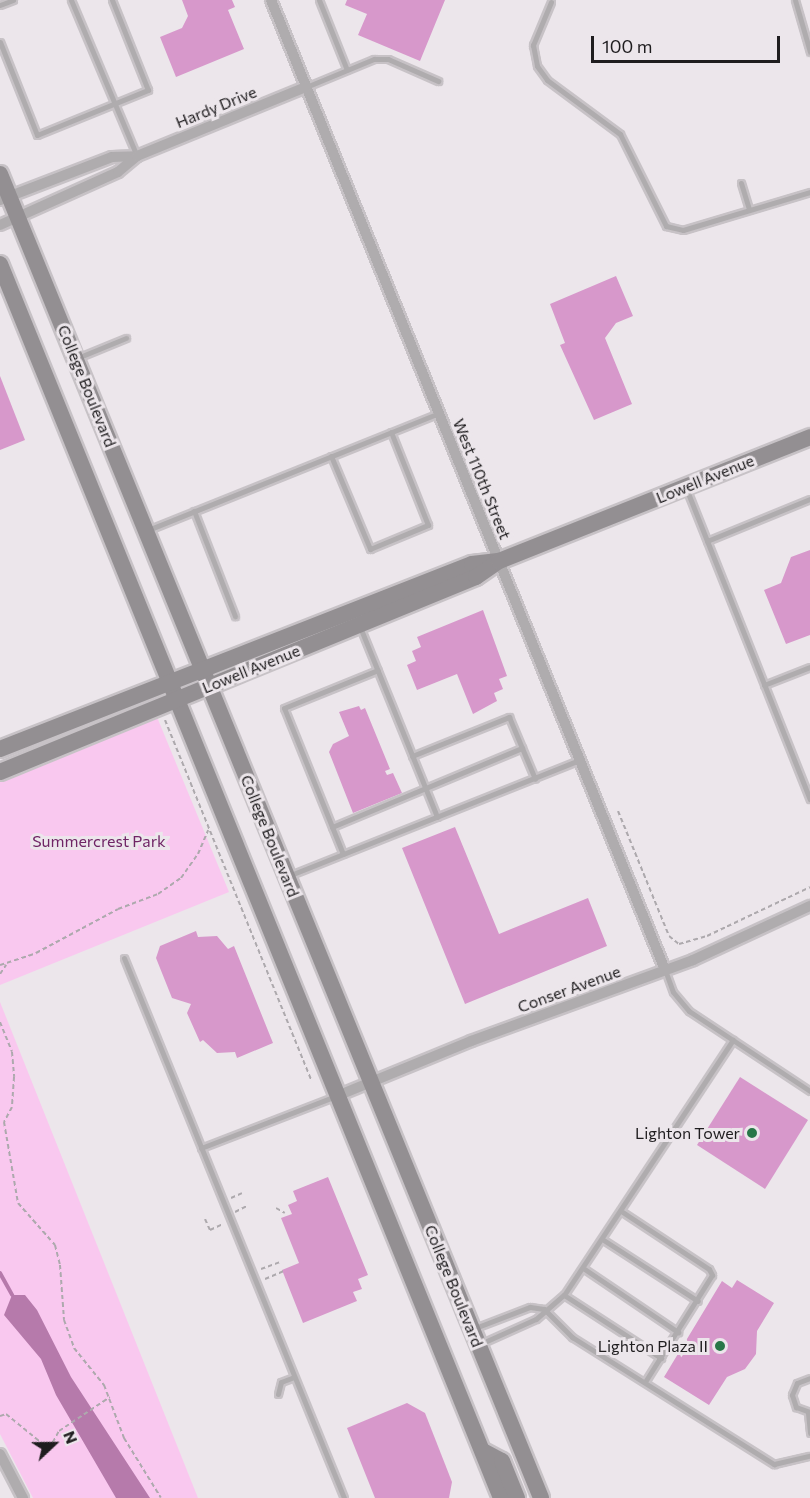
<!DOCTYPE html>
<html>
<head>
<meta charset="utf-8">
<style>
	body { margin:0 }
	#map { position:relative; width:810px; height:1498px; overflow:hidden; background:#ece6eb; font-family:Commissioner,sans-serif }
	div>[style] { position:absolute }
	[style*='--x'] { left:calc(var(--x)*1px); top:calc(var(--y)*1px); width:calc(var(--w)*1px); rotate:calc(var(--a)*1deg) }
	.green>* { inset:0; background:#f9c8ef }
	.water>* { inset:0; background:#b67aab }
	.stream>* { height:4px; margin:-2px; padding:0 2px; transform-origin:2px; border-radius:2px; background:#b67aab }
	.building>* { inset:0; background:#d798cb }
	.path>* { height:2px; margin-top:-1px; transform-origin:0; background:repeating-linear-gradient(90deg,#ada9ad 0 4.5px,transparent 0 7.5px) }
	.roads { filter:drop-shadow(2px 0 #c7c2c6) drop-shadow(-2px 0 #c7c2c6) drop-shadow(0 2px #c7c2c6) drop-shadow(0 -2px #c7c2c6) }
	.lane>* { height:5px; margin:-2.5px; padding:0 2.5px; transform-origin:2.5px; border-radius:2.5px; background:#afacae }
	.street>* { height:10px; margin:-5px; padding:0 5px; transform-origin:5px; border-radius:5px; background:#afacae }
	.secondary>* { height:16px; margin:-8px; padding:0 8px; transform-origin:8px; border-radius:8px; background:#938f92 }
	.dots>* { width:16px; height:16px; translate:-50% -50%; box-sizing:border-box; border:3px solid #ece6eb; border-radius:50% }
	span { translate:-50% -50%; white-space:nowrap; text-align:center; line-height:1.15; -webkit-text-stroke:6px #ece6eb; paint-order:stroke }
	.street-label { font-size:16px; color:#1f1d1f }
	.park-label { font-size:16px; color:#6f2565 }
	.poi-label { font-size:16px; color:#1f1d1f }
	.right { translate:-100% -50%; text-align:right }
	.north { position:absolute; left:24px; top:1414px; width:60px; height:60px; -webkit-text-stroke:4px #ece6eb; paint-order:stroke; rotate:68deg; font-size:16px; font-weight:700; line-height:24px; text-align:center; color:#1f1d1f }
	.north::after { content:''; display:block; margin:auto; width:21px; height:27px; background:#1f1d1f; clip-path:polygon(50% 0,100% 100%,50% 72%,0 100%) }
	.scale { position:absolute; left:591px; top:36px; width:189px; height:27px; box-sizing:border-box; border:3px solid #1f1d1f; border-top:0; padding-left:8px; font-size:18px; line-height:21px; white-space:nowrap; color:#1f1d1f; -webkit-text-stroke:4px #ece6eb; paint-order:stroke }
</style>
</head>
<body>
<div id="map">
	<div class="green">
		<i style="clip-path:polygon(157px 717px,229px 892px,0 985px,0 778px)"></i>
		<i style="clip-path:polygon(0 1002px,198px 1498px,33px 1498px,0 1434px)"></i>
	</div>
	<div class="water">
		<i style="clip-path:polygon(12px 1295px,25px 1295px,37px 1310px,71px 1377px,150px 1498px,116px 1498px,56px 1395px,41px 1359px,4px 1315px)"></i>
	</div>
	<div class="stream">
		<i style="--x:0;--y:1273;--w:25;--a:61"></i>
	</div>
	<div class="building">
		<i style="clip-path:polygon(182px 0,232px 0,235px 7px,228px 10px,244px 49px,176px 77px,160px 37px,182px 28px,188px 16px)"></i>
		<i style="clip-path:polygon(347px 0,445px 0,420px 61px,358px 35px,367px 14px,345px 5px)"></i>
		<i style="clip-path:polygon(616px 276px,633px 316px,616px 323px,605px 338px,632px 404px,594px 420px,560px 345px,565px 343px,550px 304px)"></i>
		<i style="clip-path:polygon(0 376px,25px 440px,0 450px)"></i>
		<i style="clip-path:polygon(810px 550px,810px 635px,786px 644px,764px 590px,781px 583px,791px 557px)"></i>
		<i style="clip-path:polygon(483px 610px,507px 676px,499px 679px,503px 689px,494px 693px,497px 701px,473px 714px,457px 674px,417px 690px,407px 665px,416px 661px,412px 651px,421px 647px,417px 637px)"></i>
		<i style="clip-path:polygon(359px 706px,361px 710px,365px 708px,390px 769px,385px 771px,387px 775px,393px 773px,402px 793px,353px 813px,329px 752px,333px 744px,349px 736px,339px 712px)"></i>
		<i style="clip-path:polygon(455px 827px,499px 934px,588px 898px,607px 946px,465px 1004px,402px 848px)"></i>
		<i style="clip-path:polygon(196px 931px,198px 937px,217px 936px,228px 949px,234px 946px,273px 1043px,237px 1058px,235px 1052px,217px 1053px,203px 1040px,200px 1042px,187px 1013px,191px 1004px,172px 998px,156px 958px,160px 946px)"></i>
		<i style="clip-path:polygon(740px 1077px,808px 1120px,765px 1189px,697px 1145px)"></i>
		<i style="clip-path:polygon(328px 1177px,368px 1275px,358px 1279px,362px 1289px,353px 1292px,357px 1301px,303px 1323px,282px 1270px,299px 1263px,281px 1218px,292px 1214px,288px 1205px,297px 1201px,293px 1191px)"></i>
		<i style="clip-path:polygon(737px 1280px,774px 1303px,757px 1331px,756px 1354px,745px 1369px,727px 1377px,709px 1405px,664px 1377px,722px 1281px,732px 1288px)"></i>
		<i style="clip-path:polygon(407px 1403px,425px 1413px,452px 1482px,449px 1498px,375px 1498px,347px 1428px)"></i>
	</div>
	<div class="path">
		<i style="--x:165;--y:720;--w:388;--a:67.9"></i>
		<i style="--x:618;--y:811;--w:135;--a:67.8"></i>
		<i style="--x:669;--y:936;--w:13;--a:39"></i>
		<i style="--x:679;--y:944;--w:29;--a:-16"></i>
		<i style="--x:707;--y:936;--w:114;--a:-25.4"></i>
		<i style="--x:0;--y:965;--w:38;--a:-18"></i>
		<i style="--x:36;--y:953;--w:93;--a:-28.2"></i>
		<i style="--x:118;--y:909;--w:43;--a:-20.6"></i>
		<i style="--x:158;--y:894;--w:28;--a:-35"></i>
		<i style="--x:181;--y:878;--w:29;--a:-55"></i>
		<i style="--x:198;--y:854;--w:26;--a:-67"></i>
		<i style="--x:0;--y:974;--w:11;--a:-56"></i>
		<i style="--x:0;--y:1022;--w:32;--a:68"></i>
		<i style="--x:12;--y:1052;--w:25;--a:85"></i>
		<i style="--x:14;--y:1077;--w:30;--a:94"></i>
		<i style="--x:12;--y:1107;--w:17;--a:118"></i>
		<i style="--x:4;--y:1122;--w:82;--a:80.2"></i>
		<i style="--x:18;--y:1203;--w:56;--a:48.6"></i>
		<i style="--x:55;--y:1245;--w:21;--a:76"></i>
		<i style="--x:60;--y:1265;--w:55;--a:85.8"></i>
		<i style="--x:64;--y:1320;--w:30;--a:70"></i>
		<i style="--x:74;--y:1348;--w:48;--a:51"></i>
		<i style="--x:104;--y:1385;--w:57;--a:69.3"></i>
		<i style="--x:124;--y:1438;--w:70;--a:58.3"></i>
		<i style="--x:231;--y:1198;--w:12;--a:-24"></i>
		<i style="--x:276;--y:1208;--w:10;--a:29"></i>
		<i style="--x:235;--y:1212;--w:13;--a:-27"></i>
		<i style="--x:205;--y:1219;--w:12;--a:66"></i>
		<i style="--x:210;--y:1230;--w:14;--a:-25"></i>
		<i style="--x:261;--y:1269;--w:20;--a:-20"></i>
		<i style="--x:265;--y:1279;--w:21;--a:-23"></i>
		<i style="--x:0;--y:1416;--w:6;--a:-18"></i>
		<i style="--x:6;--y:1414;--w:55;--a:39.1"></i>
		<i style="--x:49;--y:1449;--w:21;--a:-61"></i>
		<i style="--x:59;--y:1431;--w:61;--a:-33.7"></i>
	</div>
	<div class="roads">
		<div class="lane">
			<i style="--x:71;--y:0;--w:169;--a:67.1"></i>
			<i style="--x:319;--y:0;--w:75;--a:68.2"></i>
			<i style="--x:795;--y:0;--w:54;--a:73.9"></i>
			<i style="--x:551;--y:2;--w:47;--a:112.7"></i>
			<i style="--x:533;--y:45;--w:21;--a:79"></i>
			<i style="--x:537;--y:66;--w:17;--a:54"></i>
			<i style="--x:547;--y:80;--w:91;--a:36.5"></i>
			<i style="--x:620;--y:134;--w:103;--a:63.4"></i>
			<i style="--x:666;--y:226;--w:17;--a:13"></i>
			<i style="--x:683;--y:230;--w:133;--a:-16.7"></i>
			<i style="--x:0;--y:5;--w:14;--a:-21"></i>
			<i style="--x:0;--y:42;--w:100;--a:68.3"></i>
			<i style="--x:37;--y:135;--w:120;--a:-22.1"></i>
			<i style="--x:148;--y:90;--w:97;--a:-111.8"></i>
			<i style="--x:306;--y:87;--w:74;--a:-22.4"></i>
			<i style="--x:374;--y:59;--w:14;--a:0"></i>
			<i style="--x:388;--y:59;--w:55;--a:23.7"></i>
			<i style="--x:741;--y:183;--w:28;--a:73"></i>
			<i style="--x:77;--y:358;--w:53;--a:-22.2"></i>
			<i style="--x:331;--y:456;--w:101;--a:67.2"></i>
			<i style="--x:370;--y:549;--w:63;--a:-22.5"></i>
			<i style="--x:428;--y:525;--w:100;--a:-111.7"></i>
			<i style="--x:686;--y:488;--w:335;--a:68.3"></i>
			<i style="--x:194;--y:511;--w:113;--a:68.7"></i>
			<i style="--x:148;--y:530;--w:314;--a:-21.9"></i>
			<i style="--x:707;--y:541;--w:111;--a:-22.2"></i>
			<i style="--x:360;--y:627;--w:205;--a:67.9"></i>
			<i style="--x:764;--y:685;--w:49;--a:-21.4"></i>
			<i style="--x:412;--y:756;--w:105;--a:-21.9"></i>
			<i style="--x:509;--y:717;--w:67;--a:67.2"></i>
			<i style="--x:332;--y:827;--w:206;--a:-22.6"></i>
			<i style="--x:343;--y:854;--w:157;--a:-112"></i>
			<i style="--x:284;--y:708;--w:101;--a:-22"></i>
			<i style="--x:288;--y:876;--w:314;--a:-21.7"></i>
			<i style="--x:124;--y:958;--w:583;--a:67.83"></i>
			<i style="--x:665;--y:970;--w:23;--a:70"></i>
			<i style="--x:673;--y:992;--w:25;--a:50"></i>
			<i style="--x:689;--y:1011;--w:145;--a:33.5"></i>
			<i style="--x:201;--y:1148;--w:145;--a:-21.1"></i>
			<i style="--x:621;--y:1211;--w:105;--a:33.4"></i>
			<i style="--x:709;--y:1269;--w:7;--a:63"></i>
			<i style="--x:712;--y:1275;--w:126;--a:122.1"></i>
			<i style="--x:602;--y:1239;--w:114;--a:32.9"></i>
			<i style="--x:583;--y:1268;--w:115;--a:34"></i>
			<i style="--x:564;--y:1295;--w:116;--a:33"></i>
			<i style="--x:475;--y:1328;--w:59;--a:-20.9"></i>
			<i style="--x:530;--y:1307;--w:14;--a:8"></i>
			<i style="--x:544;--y:1309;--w:40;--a:45"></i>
			<i style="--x:572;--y:1337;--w:239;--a:32.2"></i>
			<i style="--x:774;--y:1464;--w:37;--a:-13"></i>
			<i style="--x:480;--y:1344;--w:61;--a:-24.1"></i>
			<i style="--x:536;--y:1319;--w:37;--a:-41"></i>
			<i style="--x:564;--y:1295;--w:306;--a:-56.5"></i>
			<i style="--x:810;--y:1378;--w:14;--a:159"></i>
			<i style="--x:797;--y:1383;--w:13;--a:113"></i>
			<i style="--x:792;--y:1395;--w:13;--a:72"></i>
			<i style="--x:796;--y:1407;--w:15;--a:20"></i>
			<i style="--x:278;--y:1394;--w:12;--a:-76"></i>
			<i style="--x:281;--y:1382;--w:14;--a:-21"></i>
			<i style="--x:808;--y:1413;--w:20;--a:84"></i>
		</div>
		<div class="street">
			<i style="--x:271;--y:0;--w:1047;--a:67.89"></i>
			<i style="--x:0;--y:200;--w:120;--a:-21"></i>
			<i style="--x:112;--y:157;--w:25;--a:-2"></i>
			<i style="--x:0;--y:225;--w:129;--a:-24.2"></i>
			<i style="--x:118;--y:172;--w:25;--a:-40"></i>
			<i style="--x:137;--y:156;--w:183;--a:-22.2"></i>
			<i style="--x:337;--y:1096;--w:145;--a:-22.3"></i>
			<i style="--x:471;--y:1041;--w:236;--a:-20"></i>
			<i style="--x:693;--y:960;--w:129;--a:-24.8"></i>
			<i style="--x:0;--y:1454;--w:50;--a:62.4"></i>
		</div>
		<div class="secondary">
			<i style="--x:0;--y:174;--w:1430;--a:67.77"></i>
			<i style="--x:0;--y:264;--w:1332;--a:67.9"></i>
			<i style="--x:0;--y:749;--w:507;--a:-21.4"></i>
			<i style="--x:472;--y:564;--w:26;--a:-7"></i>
			<i style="--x:0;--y:772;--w:514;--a:-22.28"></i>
			<i style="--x:476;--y:577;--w:28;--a:-35"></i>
			<i style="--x:499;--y:561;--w:335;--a:-21.7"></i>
			<i style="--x:483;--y:1451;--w:21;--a:28"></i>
			<i style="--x:502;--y:1461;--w:40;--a:68"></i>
		</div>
	</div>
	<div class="dots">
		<i style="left:752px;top:1133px;background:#287748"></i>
		<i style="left:720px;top:1346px;background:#287748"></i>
	</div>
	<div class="street-label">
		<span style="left:216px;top:107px;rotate:-22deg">Hardy Drive</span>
		<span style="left:87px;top:386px;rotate:68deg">College Boulevard</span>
		<span style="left:482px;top:479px;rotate:68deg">West 110th Street</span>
		<span style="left:705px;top:479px;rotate:-22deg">Lowell Avenue</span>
		<span style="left:251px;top:669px;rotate:-22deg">Lowell Avenue</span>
		<span style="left:270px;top:836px;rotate:68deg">College Boulevard</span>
		<span style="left:569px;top:989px;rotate:-20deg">Conser Avenue</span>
		<span style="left:454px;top:1286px;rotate:68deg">College Boulevard</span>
	</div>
	<div class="park-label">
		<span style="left:99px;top:841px">Summercrest Park</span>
	</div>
	<div class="poi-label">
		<span class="right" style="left:740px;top:1133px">Lighton Tower</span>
		<span class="right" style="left:708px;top:1346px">Lighton Plaza II</span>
	</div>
	<div class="north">N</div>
	<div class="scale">100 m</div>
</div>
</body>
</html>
